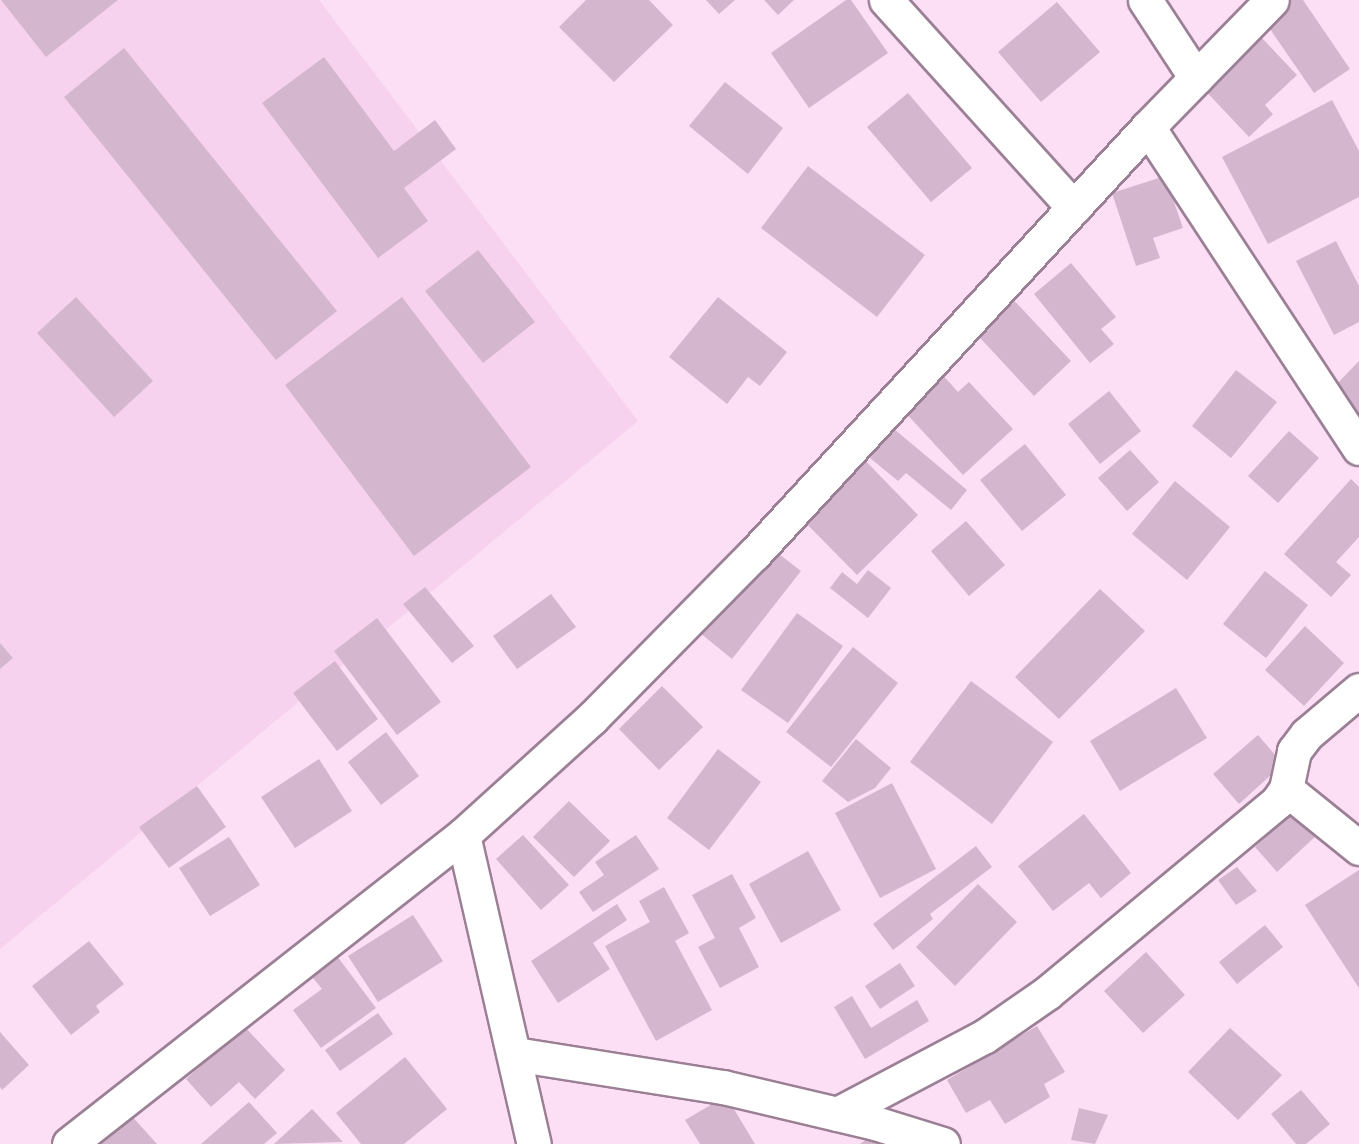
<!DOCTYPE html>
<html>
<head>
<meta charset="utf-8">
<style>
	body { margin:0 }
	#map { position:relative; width:1359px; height:1144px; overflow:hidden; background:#fcdef5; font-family:"Varela Round",sans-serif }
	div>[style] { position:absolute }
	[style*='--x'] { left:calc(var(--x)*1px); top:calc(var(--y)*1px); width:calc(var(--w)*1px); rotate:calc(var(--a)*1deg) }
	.built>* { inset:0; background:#f7d2ee }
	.building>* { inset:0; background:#d4b7ce }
	.roads { filter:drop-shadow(2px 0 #9b8095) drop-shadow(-2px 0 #9b8095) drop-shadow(0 2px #9b8095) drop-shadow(0 -2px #9b8095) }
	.minor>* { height:33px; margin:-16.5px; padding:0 16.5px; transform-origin:16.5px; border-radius:16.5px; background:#fff }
	.tertiary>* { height:33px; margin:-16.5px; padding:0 16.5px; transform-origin:16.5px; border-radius:16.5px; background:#fff }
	span { translate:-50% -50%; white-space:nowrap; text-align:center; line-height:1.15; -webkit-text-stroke:4.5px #fcdef5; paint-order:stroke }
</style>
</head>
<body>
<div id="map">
	<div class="built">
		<i style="clip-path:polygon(0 0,319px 0,638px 421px,0 949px)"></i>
	</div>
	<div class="building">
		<i style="clip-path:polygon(1px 0,118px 0,46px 57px)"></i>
		<i style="clip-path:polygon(586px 0,649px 0,673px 25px,614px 82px,559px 27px)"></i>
		<i style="clip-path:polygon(706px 0,735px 0,719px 14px)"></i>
		<i style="clip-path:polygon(764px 0,794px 0,778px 15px)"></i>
		<i style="clip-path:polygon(846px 0,851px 0,888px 53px,809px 108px,771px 53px)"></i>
		<i style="clip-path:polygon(1279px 0,1303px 0,1350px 69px,1314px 93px,1259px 13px)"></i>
		<i style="clip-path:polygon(1057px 2px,1100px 52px,1041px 102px,998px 52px)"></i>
		<i style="clip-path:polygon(1262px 38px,1297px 75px,1265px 105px,1273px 114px,1249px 137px,1200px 85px,1225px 62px,1230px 68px)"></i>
		<i style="clip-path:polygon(124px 48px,337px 311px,276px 360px,64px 97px)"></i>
		<i style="clip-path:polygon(324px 57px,394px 151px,435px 120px,456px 149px,404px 188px,428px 221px,378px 258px,262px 103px)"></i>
		<i style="clip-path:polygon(725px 82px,783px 128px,748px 174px,689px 126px)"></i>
		<i style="clip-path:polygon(908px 93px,972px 168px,931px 202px,867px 127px)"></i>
		<i style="clip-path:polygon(1332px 100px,1359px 151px,1359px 197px,1268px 244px,1222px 157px)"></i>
		<i style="clip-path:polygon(808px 166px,925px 255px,877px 317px,761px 228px)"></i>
		<i style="clip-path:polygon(1165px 176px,1183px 228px,1153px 238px,1160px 258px,1136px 266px,1112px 193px)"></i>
		<i style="clip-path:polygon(1336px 241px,1359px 286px,1359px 322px,1334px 335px,1296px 261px)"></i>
		<i style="clip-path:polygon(478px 250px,535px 322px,483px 363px,425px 291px)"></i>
		<i style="clip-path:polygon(1071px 263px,1116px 317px,1101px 329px,1114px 344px,1090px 363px,1034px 294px)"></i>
		<i style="clip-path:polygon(1006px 292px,1071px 361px,1034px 396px,969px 326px)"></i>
		<i style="clip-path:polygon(76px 297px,153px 381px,114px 417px,37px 333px)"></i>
		<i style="clip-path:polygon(402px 297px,531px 467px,414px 556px,285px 385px)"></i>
		<i style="clip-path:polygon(718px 297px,787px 352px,760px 386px,748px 377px,727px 404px,669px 357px)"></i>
		<i style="clip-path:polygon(930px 361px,958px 392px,969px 382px,1013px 429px,963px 475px,891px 397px)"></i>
		<i style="clip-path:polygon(1359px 361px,1359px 415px,1332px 389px)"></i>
		<i style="clip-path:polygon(1236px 370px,1277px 402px,1231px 458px,1192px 426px)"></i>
		<i style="clip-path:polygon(1109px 391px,1141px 431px,1100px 464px,1068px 424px)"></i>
		<i style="clip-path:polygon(894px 429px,967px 490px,951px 510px,906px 473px,898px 481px,870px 458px)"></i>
		<i style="clip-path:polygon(1289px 431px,1319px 458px,1278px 503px,1248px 476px)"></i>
		<i style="clip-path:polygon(1025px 444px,1066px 495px,1022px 531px,980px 480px)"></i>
		<i style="clip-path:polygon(1130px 450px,1159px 482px,1127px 511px,1098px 478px)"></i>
		<i style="clip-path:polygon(857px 452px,918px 515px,857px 575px,795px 512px)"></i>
		<i style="clip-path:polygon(1351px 479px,1359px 487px,1359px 537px,1336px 562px,1351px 575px,1331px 597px,1284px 554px)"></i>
		<i style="clip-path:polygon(1175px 481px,1230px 527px,1187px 580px,1132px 534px)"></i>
		<i style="clip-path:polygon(966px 521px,1005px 565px,969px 596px,931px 551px)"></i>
		<i style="clip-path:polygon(762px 541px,801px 571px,732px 659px,694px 628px)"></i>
		<i style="clip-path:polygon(868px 570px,891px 588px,868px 618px,830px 588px,842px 572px,857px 584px)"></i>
		<i style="clip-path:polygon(1265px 571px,1308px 605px,1266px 658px,1223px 624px)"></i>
		<i style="clip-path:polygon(425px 587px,474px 646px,452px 663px,403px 604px)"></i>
		<i style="clip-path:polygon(1100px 589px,1145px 631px,1059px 719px,1015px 677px)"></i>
		<i style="clip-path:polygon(551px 594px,576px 627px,517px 669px,493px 636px)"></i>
		<i style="clip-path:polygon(797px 613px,843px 646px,788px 723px,741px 690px)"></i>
		<i style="clip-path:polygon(377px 618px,441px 702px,397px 735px,334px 651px)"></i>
		<i style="clip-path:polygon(1305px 626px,1344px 663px,1304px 706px,1265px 670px)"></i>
		<i style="clip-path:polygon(0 643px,13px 658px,0 669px)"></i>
		<i style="clip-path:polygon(853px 647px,898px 683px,831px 767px,786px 732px)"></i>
		<i style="clip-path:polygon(335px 661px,378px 719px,337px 751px,293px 693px)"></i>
		<i style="clip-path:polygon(971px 681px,1053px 742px,992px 824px,910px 762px)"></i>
		<i style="clip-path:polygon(662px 686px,703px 727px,659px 770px,619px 729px)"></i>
		<i style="clip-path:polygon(1176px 688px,1207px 738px,1120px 791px,1090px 741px)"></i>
		<i style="clip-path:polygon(386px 732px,419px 776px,381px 805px,348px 762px)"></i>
		<i style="clip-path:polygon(1258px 735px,1283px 764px,1239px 804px,1213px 774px)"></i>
		<i style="clip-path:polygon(856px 739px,891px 768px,875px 788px,848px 802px,822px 781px)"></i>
		<i style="clip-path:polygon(718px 749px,761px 782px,709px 850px,667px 818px)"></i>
		<i style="clip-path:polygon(319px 759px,352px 811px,295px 848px,261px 797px)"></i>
		<i style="clip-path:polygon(892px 783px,936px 869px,880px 898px,835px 813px)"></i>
		<i style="clip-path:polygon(197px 786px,226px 827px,169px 868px,139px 827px)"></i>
		<i style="clip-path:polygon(569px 801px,610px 841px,574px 877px,533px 837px)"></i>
		<i style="clip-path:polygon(1294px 812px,1316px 836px,1277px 872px,1255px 847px)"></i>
		<i style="clip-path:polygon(1084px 814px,1131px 873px,1101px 898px,1089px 883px,1053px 911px,1018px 866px)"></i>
		<i style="clip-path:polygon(523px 835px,569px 885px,541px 910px,496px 859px)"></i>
		<i style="clip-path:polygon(636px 835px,659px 869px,593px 912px,579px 892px,604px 875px,595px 862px)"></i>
		<i style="clip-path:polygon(229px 837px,260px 885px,210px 916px,179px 868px)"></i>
		<i style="clip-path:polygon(976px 846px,992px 867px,930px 914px,933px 919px,893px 950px,873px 924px)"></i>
		<i style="clip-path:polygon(808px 851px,841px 910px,781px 943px,749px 884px)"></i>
		<i style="clip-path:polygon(1237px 867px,1257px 891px,1236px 905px,1218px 880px)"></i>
		<i style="clip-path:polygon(1359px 870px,1359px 988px,1305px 905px)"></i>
		<i style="clip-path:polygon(732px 874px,756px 918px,739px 928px,759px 967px,720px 988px,698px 947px,715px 938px,692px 895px)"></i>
		<i style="clip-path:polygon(978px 884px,1017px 922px,955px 986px,916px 947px)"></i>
		<i style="clip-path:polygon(664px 887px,689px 933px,675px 941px,712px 1010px,656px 1041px,605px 946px,650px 922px,639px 901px)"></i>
		<i style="clip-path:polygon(617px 904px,627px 920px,593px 943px,610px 969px,558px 1003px,531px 961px)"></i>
		<i style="clip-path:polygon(413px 915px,443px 961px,378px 1002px,348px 956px)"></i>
		<i style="clip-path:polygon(1265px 925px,1283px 947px,1237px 984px,1219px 962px)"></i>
		<i style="clip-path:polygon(89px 941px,124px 984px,96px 1006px,100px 1012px,71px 1035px,32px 986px)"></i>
		<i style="clip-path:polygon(331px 948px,376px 1008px,321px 1048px,293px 1010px,322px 989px,305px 968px)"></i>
		<i style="clip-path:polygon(1146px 952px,1185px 995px,1143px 1033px,1104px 991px)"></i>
		<i style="clip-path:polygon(900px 963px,915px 986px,880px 1009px,865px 986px)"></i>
		<i style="clip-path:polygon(852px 996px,871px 1028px,917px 1000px,929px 1021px,865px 1059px,834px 1007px)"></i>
		<i style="clip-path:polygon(378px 1013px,393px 1034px,340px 1071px,325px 1050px)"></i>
		<i style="clip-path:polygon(244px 1026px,285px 1070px,255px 1099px,239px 1082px,211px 1107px,186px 1079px)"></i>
		<i style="clip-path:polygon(1037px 1026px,1065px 1072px,1044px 1084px,1050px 1097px,1005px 1124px,990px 1100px,966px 1113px,947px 1080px)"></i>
		<i style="clip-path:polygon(1230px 1028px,1282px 1075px,1238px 1120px,1188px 1072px)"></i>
		<i style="clip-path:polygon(0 1032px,29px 1065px,2px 1090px,0 1087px)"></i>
		<i style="clip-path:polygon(405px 1057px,447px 1109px,404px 1144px,361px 1144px,336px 1113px)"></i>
		<i style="clip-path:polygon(1301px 1090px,1330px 1124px,1306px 1144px,1296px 1144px,1271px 1114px)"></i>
		<i style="clip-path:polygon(726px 1096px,755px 1144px,700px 1144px,685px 1120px)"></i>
		<i style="clip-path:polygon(249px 1102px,277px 1133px,264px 1144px,201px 1144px)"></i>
		<i style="clip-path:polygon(1079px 1108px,1108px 1115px,1095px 1144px,1071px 1140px)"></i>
		<i style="clip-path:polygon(312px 1109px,343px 1142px,274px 1144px)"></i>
		<i style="clip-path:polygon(130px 1114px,157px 1144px,97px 1144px)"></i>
		<i style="clip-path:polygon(871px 1136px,877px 1144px,860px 1144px)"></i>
	</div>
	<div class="roads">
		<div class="minor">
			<i style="--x:886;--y:0;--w:280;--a:47.9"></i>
			<i style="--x:1145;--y:0;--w:93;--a:56.8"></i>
			<i style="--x:1148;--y:127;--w:384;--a:56.7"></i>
			<i style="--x:1286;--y:789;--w:94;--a:38.9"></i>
			<i style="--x:463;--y:835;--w:317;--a:77.1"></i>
			<i style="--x:514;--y:1054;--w:212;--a:9"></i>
			<i style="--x:723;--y:1087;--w:156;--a:13.3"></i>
			<i style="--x:875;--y:1123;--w:71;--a:17.2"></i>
			<i style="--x:837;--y:1114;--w:167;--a:-27.8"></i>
			<i style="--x:985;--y:1036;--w:75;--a:-34.7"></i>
			<i style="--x:1047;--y:993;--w:299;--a:-39.7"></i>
			<i style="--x:1277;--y:802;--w:16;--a:-55"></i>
			<i style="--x:1286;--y:789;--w:39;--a:-78"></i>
			<i style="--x:1294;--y:751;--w:21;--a:-53"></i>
			<i style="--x:1307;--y:734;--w:68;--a:-40.2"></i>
		</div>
		<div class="tertiary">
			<i style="--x:69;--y:1144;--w:501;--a:-38.11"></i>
			<i style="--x:463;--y:835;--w:174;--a:-42.2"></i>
			<i style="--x:592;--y:718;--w:231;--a:-45.4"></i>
			<i style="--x:754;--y:554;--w:581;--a:-47.3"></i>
			<i style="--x:1148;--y:127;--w:177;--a:-45.7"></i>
		</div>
	</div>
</div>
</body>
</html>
